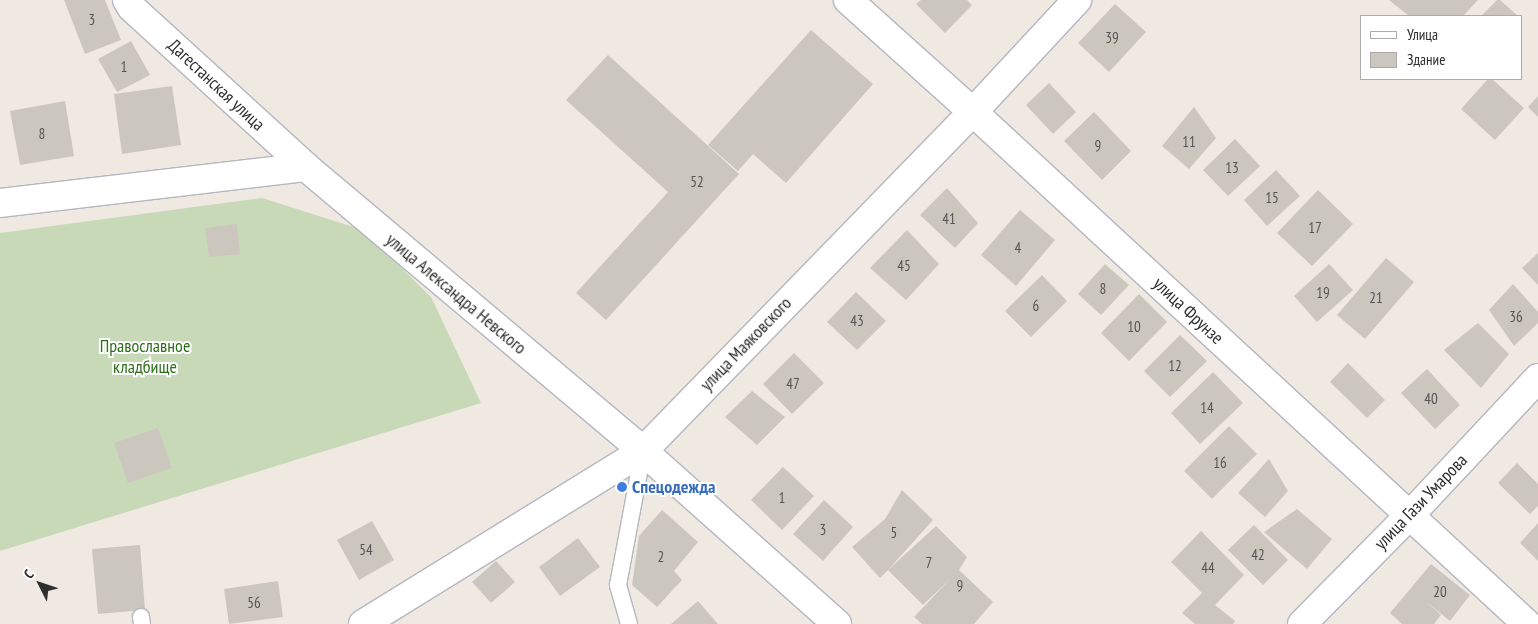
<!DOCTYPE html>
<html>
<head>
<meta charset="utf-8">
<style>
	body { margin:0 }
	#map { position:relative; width:1538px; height:624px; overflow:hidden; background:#efe9e1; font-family:"PT Sans Narrow",sans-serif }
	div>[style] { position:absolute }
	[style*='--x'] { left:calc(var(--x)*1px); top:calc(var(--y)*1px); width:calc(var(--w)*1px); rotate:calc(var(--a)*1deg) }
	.cemetery>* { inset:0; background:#c8d9b8 }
	.building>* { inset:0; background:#cbc7bf }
	.roads { filter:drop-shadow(1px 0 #b4b7c1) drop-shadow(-1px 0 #b4b7c1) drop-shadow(0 1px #b4b7c1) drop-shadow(0 -1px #b4b7c1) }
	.service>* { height:16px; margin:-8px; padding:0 8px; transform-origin:8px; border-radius:8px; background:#fff }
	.minor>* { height:28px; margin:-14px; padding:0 14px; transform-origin:14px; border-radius:14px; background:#fff }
	.tertiary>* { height:28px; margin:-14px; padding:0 14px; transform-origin:14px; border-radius:14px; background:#fff }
	.dots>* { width:14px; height:14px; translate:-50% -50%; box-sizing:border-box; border:2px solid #fff; border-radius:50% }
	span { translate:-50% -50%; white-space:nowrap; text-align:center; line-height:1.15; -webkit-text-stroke:4px #fff; paint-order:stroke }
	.number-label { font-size:15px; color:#555452 }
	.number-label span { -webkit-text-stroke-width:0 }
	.street-label { font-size:18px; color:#2e2e2e }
	.park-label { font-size:18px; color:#2c6e1b }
	.shop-label { font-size:18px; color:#366cbe; font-weight:700 }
	.left { translate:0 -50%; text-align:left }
	.legend { position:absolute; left:1360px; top:15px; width:162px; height:65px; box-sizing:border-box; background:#fff; border:1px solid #ababab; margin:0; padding:6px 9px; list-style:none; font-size:15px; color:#2e2e2e }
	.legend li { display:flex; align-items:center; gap:10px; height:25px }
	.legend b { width:25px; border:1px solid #ababab }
	.north { position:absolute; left:15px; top:559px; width:50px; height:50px; -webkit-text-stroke:4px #fff; paint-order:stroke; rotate:311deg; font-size:14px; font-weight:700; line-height:20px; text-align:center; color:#2e2e2e }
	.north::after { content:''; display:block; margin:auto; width:18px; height:22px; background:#2e2e2e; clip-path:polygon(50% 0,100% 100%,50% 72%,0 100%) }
</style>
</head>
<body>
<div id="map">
	<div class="cemetery">
		<i style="clip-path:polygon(262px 198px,363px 230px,431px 297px,481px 403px,0 551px,0 233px)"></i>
	</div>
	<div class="building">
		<i style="clip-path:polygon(64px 0,105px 0,121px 40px,85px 54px)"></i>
		<i style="clip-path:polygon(921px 0,967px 0,972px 5px,945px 33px,916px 4px)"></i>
		<i style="clip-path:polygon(1389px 0,1478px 0,1463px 16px,1409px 16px)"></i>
		<i style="clip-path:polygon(1497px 0,1500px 0,1518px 16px,1481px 16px)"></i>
		<i style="clip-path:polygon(1115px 4px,1146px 32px,1109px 72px,1078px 43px)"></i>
		<i style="clip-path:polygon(811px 30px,873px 84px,786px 183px,753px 154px,738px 171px,708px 145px)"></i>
		<i style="clip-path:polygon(131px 41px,150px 75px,117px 92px,98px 59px)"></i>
		<i style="clip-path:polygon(608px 55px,739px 174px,606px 320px,576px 293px,668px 192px,566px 100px)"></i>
		<i style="clip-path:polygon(1488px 79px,1492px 79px,1524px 108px,1495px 140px,1461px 109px)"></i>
		<i style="clip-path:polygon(1049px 83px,1076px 112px,1053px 134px,1026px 105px)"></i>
		<i style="clip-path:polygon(172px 86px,181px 145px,122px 154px,114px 94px)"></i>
		<i style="clip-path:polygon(1538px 96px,1538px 117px,1528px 107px)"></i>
		<i style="clip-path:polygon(65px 101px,74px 156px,20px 165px,10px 111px)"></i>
		<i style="clip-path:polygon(1194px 107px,1216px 138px,1189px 169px,1162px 146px)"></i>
		<i style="clip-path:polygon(1094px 112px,1131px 151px,1102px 180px,1064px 141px)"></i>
		<i style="clip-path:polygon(1235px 139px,1260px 166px,1228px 196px,1203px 170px)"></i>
		<i style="clip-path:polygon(1276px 170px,1300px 196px,1267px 226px,1244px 200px)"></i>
		<i style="clip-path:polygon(947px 188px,978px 223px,955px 248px,920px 215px)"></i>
		<i style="clip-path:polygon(1318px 190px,1353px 224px,1312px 266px,1277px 233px)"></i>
		<i style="clip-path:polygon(1020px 210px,1055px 240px,1016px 286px,981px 255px)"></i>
		<i style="clip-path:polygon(237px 224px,240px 254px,209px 257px,205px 228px)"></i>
		<i style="clip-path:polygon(907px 230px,939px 264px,906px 300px,870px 268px)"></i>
		<i style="clip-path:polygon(1538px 253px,1538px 285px,1522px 268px)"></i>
		<i style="clip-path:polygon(1386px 258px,1414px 282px,1365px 339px,1337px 315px)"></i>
		<i style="clip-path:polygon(1105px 264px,1129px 285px,1101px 315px,1078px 294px)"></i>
		<i style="clip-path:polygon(1329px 264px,1353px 290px,1317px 322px,1294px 296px)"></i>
		<i style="clip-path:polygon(1042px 275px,1067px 301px,1031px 337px,1005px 311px)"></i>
		<i style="clip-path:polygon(1513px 284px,1538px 312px,1538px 323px,1514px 346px,1489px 310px)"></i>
		<i style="clip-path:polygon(856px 292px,886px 321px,857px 350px,827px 322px)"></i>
		<i style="clip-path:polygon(1139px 294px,1167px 322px,1129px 361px,1101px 333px)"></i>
		<i style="clip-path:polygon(1478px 323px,1509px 354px,1481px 388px,1444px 350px)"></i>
		<i style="clip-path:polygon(1180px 335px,1207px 361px,1170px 397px,1144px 371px)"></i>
		<i style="clip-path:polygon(794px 353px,824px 383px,792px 414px,763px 384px)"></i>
		<i style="clip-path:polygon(1348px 363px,1385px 400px,1367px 418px,1330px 382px)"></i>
		<i style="clip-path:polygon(1427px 369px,1460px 405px,1435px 429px,1401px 393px)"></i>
		<i style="clip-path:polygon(1213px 372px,1243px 403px,1200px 444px,1171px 413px)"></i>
		<i style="clip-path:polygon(752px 391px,785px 417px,757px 445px,725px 417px)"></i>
		<i style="clip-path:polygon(1229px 426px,1257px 454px,1212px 499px,1184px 471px)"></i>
		<i style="clip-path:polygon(158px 428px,172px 468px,128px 483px,114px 443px)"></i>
		<i style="clip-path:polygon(1269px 459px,1288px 491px,1265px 517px,1238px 493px)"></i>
		<i style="clip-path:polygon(1517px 463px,1538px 484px,1538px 506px,1530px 514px,1498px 483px)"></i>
		<i style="clip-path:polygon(783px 467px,814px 496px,782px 530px,751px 500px)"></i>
		<i style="clip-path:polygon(902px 490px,933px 520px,888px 570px,936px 526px,967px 557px,959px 570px,993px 602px,974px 624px,922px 624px,914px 617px,950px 579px,923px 605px,888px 570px,880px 578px,852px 547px,885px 519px)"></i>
		<i style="clip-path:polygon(824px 500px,853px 527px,823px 561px,793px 534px)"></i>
		<i style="clip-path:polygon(1297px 509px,1332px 539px,1307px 569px,1264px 532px)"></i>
		<i style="clip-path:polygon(662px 510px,698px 542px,674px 571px,682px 580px,657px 607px,632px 585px,639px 536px)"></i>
		<i style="clip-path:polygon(372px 521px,394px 560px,359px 580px,337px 540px)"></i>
		<i style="clip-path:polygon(1538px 523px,1538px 561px,1520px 543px)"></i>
		<i style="clip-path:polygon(1254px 525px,1288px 560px,1263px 585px,1228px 550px)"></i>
		<i style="clip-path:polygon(1201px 531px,1244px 575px,1215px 605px,1235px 621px,1233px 624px,1195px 624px,1182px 613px,1202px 593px,1171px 562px)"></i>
		<i style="clip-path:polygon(578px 538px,600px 567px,560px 596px,539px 567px)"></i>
		<i style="clip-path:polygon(140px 545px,145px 610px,98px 614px,92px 549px)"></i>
		<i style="clip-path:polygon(496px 561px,515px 582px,491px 603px,472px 582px)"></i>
		<i style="clip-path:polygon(1431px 564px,1470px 595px,1450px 621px,1425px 601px,1441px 615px,1434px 624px,1402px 624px,1390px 613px)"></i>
		<i style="clip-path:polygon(278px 581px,283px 617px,229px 624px,224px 589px)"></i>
		<i style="clip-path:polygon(698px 601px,718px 624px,671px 624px)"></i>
	</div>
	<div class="roads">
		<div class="service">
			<i style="--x:141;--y:617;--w:7;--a:82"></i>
			<i style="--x:629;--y:624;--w:41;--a:-105.8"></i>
			<i style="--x:618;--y:585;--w:136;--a:-79.4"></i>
		</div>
		<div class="minor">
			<i style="--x:127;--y:0;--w:9;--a:58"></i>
			<i style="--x:132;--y:8;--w:236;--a:42.4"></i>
			<i style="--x:848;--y:0;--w:168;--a:41.9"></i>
			<i style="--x:973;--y:112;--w:754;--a:42.74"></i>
			<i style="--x:0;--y:203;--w:308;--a:-6.7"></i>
			<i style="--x:306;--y:167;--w:441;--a:40.1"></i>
			<i style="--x:643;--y:451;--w:260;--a:41.7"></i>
			<i style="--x:1302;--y:624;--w:152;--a:-45.3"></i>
			<i style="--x:1409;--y:516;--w:189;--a:-46.9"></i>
		</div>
		<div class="tertiary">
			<i style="--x:363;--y:624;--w:329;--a:-31.7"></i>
			<i style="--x:643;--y:451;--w:473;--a:-45.8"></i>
			<i style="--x:973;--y:112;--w:153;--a:-47.1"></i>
		</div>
	</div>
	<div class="dots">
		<i style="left:622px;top:487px;background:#3f7fe0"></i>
	</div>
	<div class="number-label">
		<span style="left:92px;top:20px">3</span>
		<span style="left:1112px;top:38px">39</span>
		<span style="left:124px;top:67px">1</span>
		<span style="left:42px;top:134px">8</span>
		<span style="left:1189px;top:142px">11</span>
		<span style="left:1098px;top:146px">9</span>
		<span style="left:1232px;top:168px">13</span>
		<span style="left:697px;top:182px">52</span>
		<span style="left:1272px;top:198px">15</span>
		<span style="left:949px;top:219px">41</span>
		<span style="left:1315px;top:228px">17</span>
		<span style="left:1018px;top:248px">4</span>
		<span style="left:904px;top:266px">45</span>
		<span style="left:1103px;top:289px">8</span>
		<span style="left:1323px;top:293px">19</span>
		<span style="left:1376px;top:298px">21</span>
		<span style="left:1036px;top:306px">6</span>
		<span style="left:1516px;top:317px">36</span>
		<span style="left:857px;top:321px">43</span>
		<span style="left:1134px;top:327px">10</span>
		<span style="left:1175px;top:366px">12</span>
		<span style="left:793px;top:384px">47</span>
		<span style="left:1431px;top:399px">40</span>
		<span style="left:1207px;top:408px">14</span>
		<span style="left:1220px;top:463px">16</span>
		<span style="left:782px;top:498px">1</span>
		<span style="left:823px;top:530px">3</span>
		<span style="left:894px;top:533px">5</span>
		<span style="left:366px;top:550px">54</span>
		<span style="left:1258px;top:555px">42</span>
		<span style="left:661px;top:557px">2</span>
		<span style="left:929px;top:563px">7</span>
		<span style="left:1208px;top:568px">44</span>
		<span style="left:960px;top:586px">9</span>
		<span style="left:1440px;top:592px">20</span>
		<span style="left:254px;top:603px">56</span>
	</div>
	<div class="street-label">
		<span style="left:216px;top:85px;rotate:43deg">Дагестанская улица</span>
		<span style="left:456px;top:294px;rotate:40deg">улица Александра Невского</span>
		<span style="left:1188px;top:311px;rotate:43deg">улица Фрунзе</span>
		<span style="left:746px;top:344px;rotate:-46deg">улица Маяковского</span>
		<span style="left:1421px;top:502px;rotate:-46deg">улица Гази Умарова</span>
	</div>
	<div class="park-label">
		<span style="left:145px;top:357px">Православное<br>кладбище</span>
	</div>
	<div class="shop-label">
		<span class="left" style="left:632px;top:487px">Спецодежда</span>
	</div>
	<ul class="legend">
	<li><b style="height:6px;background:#fff"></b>Улица</li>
	<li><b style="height:14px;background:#cbc7bf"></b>Здание</li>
	</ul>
	<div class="north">С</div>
</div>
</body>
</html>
